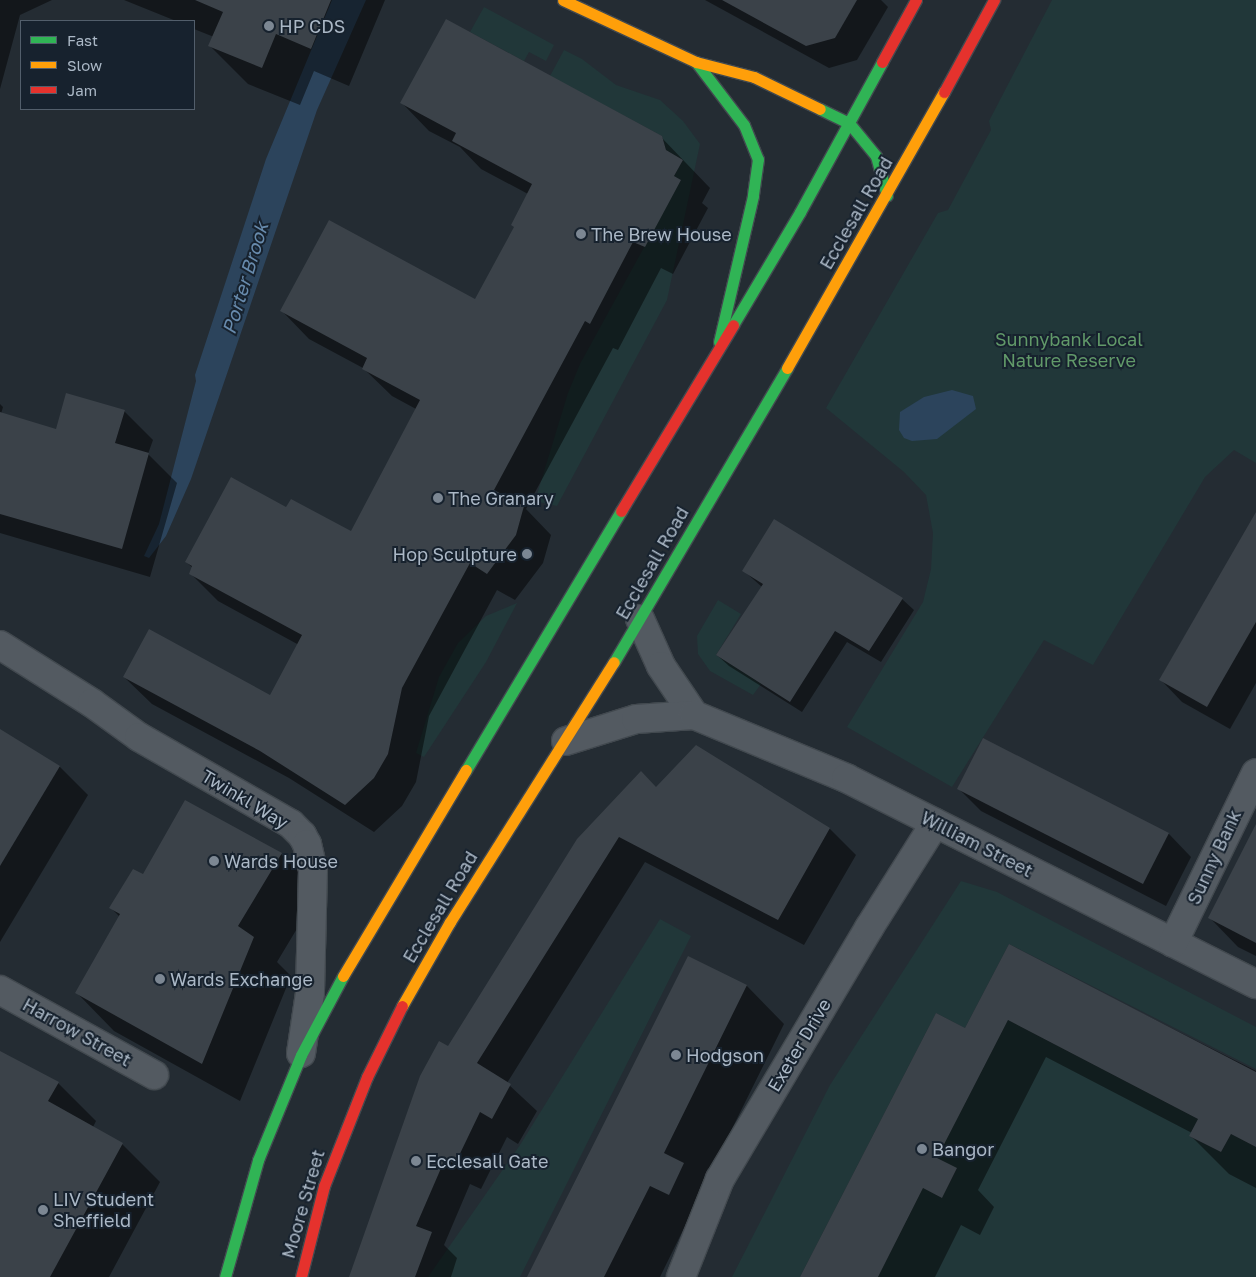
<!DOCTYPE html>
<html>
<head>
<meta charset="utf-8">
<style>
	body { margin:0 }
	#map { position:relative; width:1256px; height:1277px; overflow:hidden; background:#242c33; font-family:"Golos Text",sans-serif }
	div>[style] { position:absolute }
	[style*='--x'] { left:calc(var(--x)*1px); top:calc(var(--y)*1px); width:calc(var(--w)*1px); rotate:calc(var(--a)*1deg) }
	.green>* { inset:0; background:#213739 }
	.water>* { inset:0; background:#2c445c }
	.shadow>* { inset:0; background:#0007 }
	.building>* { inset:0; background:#3b4249 }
	.roads { filter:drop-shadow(1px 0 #42494f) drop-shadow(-1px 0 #42494f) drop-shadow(0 1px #42494f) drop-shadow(0 -1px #42494f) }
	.street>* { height:28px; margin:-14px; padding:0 14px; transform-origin:14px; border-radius:14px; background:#535a61 }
	.fast>* { height:11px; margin:-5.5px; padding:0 5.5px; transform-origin:5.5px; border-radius:5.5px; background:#30b455 }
	.slow>* { height:11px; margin:-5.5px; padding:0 5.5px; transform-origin:5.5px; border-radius:5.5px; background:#ff9f0a }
	.jam>* { height:11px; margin:-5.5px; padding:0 5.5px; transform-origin:5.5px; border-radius:5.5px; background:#e5322d }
	.dots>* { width:14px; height:14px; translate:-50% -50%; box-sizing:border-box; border:2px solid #17222e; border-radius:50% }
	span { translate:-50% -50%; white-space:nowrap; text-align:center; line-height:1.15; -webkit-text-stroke:4px #17222e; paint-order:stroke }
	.poi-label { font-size:18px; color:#abb8c6 }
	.left { translate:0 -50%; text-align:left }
	.right { translate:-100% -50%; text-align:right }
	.street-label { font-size:18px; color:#abb8c6 }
	.park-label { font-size:18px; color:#619969 }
	.water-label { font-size:19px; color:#688bad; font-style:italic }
	.legend { position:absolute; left:20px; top:20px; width:175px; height:90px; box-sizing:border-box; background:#17222e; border:1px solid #525e6b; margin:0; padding:6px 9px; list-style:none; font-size:15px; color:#abb8c6 }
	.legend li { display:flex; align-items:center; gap:10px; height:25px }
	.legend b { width:25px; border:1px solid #525e6b }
</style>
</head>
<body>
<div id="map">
	<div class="green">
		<i style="clip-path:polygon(1052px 0,1256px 0,1256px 463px,1234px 450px,1205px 477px,1093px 665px,1044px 640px,952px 787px,847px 727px,923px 602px,931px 569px,933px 533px,926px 495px,904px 472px,826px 408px,938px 213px,948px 210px,991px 130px,989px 121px)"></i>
		<i style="clip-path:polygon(484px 7px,554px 45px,546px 61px,529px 52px,524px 61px,470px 32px)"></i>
		<i style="clip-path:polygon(564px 50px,582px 59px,616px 85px,660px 100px,683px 121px,700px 144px,667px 300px,557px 506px,535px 501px,568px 393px,580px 364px,681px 180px,674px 176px,683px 160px,666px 150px,662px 136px,550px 76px)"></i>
		<i style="clip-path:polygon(718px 600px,741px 614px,716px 655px,761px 684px,753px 695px,710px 671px,698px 654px,697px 636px)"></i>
		<i style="clip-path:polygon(517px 603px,486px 662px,424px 757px,416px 753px,439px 677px,458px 643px,486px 616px)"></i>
		<i style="clip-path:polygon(961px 881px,997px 892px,1256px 1027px,1256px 1069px,1009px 944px,965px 1028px,936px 1013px,800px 1277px,732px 1277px,830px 1085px)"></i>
		<i style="clip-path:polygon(660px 919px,691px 936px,520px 1277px,428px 1277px,520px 1145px)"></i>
		<i style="clip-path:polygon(1008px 1020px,1198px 1119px,1190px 1137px,1221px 1152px,1231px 1134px,1256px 1147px,1256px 1277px,878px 1277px,923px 1188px,942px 1198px,957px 1169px,937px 1158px)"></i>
	</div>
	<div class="water">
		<i style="clip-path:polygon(332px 0,366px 0,317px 110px,191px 479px,166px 536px,149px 558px,144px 556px,159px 524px,196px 381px,195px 375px,266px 159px)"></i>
		<i style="clip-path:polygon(952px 390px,973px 396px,976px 409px,937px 439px,912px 441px,904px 438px,899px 430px,900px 412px,924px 397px)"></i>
	</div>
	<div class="shadow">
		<i style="clip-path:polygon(0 0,52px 0,20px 15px,0 89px)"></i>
		<i style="clip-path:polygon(124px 0,385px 0,349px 86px,314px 71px,300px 105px,248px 84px,210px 46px,214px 37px,194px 29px,194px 21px,176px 21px)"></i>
		<i style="clip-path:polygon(705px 0,881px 0,888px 7px,857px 60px,829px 68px)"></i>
		<i style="clip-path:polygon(402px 103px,661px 137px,710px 188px,702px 203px,708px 208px,673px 274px,661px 268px,618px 350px,613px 348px,526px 509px,551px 535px,543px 563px,515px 600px,497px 590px,429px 716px,416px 782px,402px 806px,374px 832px,289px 778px,152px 704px,124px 677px,270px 697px,299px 645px,218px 601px,190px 573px,193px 568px,186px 562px,286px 509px,351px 533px,416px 409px,392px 396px,363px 368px,309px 339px,282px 311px,475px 301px,515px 228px,528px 194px,481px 169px,460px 147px,429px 131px)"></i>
		<i style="clip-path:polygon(0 404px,3px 407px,1px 414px,57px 430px,124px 411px,153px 440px,148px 454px,177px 483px,150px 577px,0 533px)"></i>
		<i style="clip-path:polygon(1256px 514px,1256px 683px,1230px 729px,1182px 702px,1160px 679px)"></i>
		<i style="clip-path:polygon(744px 571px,902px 599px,914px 610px,881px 662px,847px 642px,802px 712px,729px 666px,717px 655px,762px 587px)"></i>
		<i style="clip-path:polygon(3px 732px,60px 767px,88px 795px,0 942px,0 734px)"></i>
		<i style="clip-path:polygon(984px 740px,1169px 834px,1191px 857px,1166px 906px,981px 811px,959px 789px)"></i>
		<i style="clip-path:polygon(696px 746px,830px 829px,856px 855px,804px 945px,645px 862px,507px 1083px,537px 1111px,518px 1144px,507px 1137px,481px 1189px,470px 1184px,444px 1245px,457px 1258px,451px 1277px,350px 1277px,421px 1076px,448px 1048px,657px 789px)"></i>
		<i style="clip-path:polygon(281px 854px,319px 892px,277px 962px,291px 976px,240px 1101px,114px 1031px,77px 993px,120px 917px,110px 907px,143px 876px)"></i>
		<i style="clip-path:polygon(1256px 875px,1256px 956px,1238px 947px,1210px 918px)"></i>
		<i style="clip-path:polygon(1009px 946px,1256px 1071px,1256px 1188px,1229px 1174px,1191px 1136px,1192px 1133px,1046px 1057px,978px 1190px,994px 1207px,980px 1235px,961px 1225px,935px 1277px,802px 1277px,966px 1030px)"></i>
		<i style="clip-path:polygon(689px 958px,747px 986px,784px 1024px,704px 1185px,706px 1232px,687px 1222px,660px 1277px,528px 1277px)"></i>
		<i style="clip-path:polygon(0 1052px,58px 1083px,96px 1121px,93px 1127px,122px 1144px,160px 1182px,109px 1277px,0 1277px)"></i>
	</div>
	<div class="building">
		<i style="clip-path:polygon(195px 0,331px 0,311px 49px,276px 34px,262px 68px,208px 46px,223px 12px)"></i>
		<i style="clip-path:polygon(722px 0,857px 0,835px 38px,806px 46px)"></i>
		<i style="clip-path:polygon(446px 19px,662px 136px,666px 150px,683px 160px,674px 176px,681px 180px,645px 247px,633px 242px,590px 324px,585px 321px,494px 490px,524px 506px,516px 535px,487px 574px,470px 563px,402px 688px,388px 754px,374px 778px,345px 805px,260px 751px,123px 677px,149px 629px,270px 695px,302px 635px,189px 574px,192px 566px,185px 562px,231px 477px,286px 507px,291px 499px,351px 531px,420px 400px,362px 369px,367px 358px,280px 311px,329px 220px,475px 299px,514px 227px,511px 225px,532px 184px,452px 141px,456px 133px,400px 103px)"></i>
		<i style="clip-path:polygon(66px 393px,125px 410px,115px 443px,149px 453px,122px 549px,0 514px,0 412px,56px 429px)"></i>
		<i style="clip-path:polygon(1256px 512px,1256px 622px,1207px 707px,1159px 680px)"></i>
		<i style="clip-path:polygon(774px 519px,903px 598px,869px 651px,835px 631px,790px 702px,716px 655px,763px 584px,742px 571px)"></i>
		<i style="clip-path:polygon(0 729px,60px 766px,0 866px)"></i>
		<i style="clip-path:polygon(983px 738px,1169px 833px,1143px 884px,957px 789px)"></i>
		<i style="clip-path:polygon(696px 745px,830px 828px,778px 920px,619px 837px,477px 1063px,511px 1084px,492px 1119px,480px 1112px,455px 1164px,445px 1159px,416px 1226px,432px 1232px,415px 1277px,349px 1277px,420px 1076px,439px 1041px,448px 1046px,577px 839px,641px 771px,656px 787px)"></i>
		<i style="clip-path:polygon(185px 800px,282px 853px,238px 926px,254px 937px,202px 1064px,75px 993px,120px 914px,109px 908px,133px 869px,143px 874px)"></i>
		<i style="clip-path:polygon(1256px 824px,1256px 943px,1208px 918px)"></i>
		<i style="clip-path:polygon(1009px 944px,1256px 1072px,1256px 1147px,1231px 1134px,1221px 1152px,1189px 1136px,1198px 1119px,1008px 1020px,937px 1158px,957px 1168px,942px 1198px,923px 1188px,878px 1277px,800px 1277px,936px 1013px,965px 1028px)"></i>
		<i style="clip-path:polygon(688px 956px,747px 985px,664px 1153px,684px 1163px,669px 1195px,650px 1186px,604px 1277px,527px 1277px)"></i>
		<i style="clip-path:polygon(0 1051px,59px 1082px,48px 1101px,123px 1143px,50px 1277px,0 1277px)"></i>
	</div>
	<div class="roads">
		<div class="street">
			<i style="--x:640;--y:619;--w:51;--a:65.9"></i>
			<i style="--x:661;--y:666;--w:59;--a:56"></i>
			<i style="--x:0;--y:645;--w:109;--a:32.2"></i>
			<i style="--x:92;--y:703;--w:58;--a:35.9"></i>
			<i style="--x:139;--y:737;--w:175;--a:29.8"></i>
			<i style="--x:291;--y:824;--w:16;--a:45"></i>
			<i style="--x:302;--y:835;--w:10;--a:61"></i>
			<i style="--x:307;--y:844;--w:26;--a:77"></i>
			<i style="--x:313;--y:869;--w:124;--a:91.4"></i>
			<i style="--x:310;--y:993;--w:61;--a:98.5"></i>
			<i style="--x:566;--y:741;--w:73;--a:-17.4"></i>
			<i style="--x:636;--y:719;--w:58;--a:-3.9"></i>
			<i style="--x:694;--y:715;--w:165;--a:22.5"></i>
			<i style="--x:846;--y:778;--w:459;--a:26.7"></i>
			<i style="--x:1173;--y:943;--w:189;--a:-64"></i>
			<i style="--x:0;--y:990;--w:176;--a:28.9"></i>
			<i style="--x:681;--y:1277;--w:105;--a:-68.3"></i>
			<i style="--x:720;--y:1179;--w:292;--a:-59.3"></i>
			<i style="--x:869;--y:928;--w:124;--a:-57.8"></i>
		</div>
		<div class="fast">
			<i style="--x:696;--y:62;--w:79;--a:52.7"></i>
			<i style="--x:744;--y:125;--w:37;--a:68"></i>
			<i style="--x:758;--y:159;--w:37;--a:98"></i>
			<i style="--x:753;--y:196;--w:150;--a:103.1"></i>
			<i style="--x:820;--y:109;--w:32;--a:26"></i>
			<i style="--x:849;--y:123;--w:43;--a:50.7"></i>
			<i style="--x:876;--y:156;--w:41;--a:74.6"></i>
			<i style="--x:733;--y:325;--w:131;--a:-59.3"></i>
			<i style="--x:800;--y:212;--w:171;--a:-61.3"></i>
			<i style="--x:614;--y:662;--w:341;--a:-59.5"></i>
			<i style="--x:466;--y:770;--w:302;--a:-59.1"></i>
			<i style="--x:225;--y:1277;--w:122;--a:-74.2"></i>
			<i style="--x:258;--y:1160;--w:113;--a:-67.7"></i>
			<i style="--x:301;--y:1055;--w:89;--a:-62"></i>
		</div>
		<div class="slow">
			<i style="--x:563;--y:0;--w:147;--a:25"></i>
			<i style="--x:696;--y:62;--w:60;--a:14.5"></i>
			<i style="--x:754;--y:77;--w:73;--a:25.9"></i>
			<i style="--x:787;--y:368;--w:318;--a:-60.4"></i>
			<i style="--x:343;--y:976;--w:240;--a:-59.2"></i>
			<i style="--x:402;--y:1006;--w:97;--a:-60.3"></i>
			<i style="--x:450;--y:922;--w:307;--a:-57.8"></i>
		</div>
		<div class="jam">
			<i style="--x:882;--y:62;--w:71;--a:-61.3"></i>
			<i style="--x:944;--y:92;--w:105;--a:-61.5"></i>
			<i style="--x:621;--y:511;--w:217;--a:-58.9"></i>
			<i style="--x:301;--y:1277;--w:94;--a:-75.8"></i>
			<i style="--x:324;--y:1186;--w:117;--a:-68.5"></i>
			<i style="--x:367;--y:1077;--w:79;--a:-63.8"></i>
		</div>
	</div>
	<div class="dots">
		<i style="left:269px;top:26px;background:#7c8793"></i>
		<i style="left:581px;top:234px;background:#7c8793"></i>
		<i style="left:438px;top:498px;background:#7c8793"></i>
		<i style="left:527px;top:554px;background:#7c8793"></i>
		<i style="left:214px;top:861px;background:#7c8793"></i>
		<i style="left:160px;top:979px;background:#7c8793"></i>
		<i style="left:676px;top:1055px;background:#7c8793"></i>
		<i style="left:922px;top:1149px;background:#7c8793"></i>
		<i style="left:416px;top:1161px;background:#7c8793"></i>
		<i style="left:43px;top:1210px;background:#7c8793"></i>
	</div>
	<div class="poi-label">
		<span class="left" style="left:279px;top:26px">HP CDS</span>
		<span class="left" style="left:591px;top:234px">The Brew House</span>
		<span class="left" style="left:448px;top:498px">The Granary</span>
		<span class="right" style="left:517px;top:554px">Hop Sculpture</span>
		<span class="left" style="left:224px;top:861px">Wards House</span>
		<span class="left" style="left:170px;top:979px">Wards Exchange</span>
		<span class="left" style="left:686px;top:1055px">Hodgson</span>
		<span class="left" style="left:932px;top:1149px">Bangor</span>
		<span class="left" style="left:426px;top:1161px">Ecclesall Gate</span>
		<span class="left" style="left:53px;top:1210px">LIV Student<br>Sheffield</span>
	</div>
	<div class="street-label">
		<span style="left:856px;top:213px;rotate:-60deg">Ecclesall Road</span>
		<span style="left:652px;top:563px;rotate:-60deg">Ecclesall Road</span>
		<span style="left:245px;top:799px;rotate:31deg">Twinkl Way</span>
		<span style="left:977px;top:844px;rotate:27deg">William Street</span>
		<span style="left:1214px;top:857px;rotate:-65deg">Sunny Bank</span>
		<span style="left:440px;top:907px;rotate:-59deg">Ecclesall Road</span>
		<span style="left:77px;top:1032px;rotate:29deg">Harrow Street</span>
		<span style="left:799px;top:1045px;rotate:-59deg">Exeter Drive</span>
		<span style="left:303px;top:1204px;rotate:-74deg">Moore Street</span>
	</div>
	<div class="park-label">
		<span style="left:1069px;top:350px">Sunnybank Local<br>Nature Reserve</span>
	</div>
	<div class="water-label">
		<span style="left:245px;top:278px;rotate:-73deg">Porter Brook</span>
	</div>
	<ul class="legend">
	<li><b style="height:6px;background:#30b455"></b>Fast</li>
	<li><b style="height:6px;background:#ff9f0a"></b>Slow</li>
	<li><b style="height:6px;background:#e5322d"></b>Jam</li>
	</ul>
</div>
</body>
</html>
